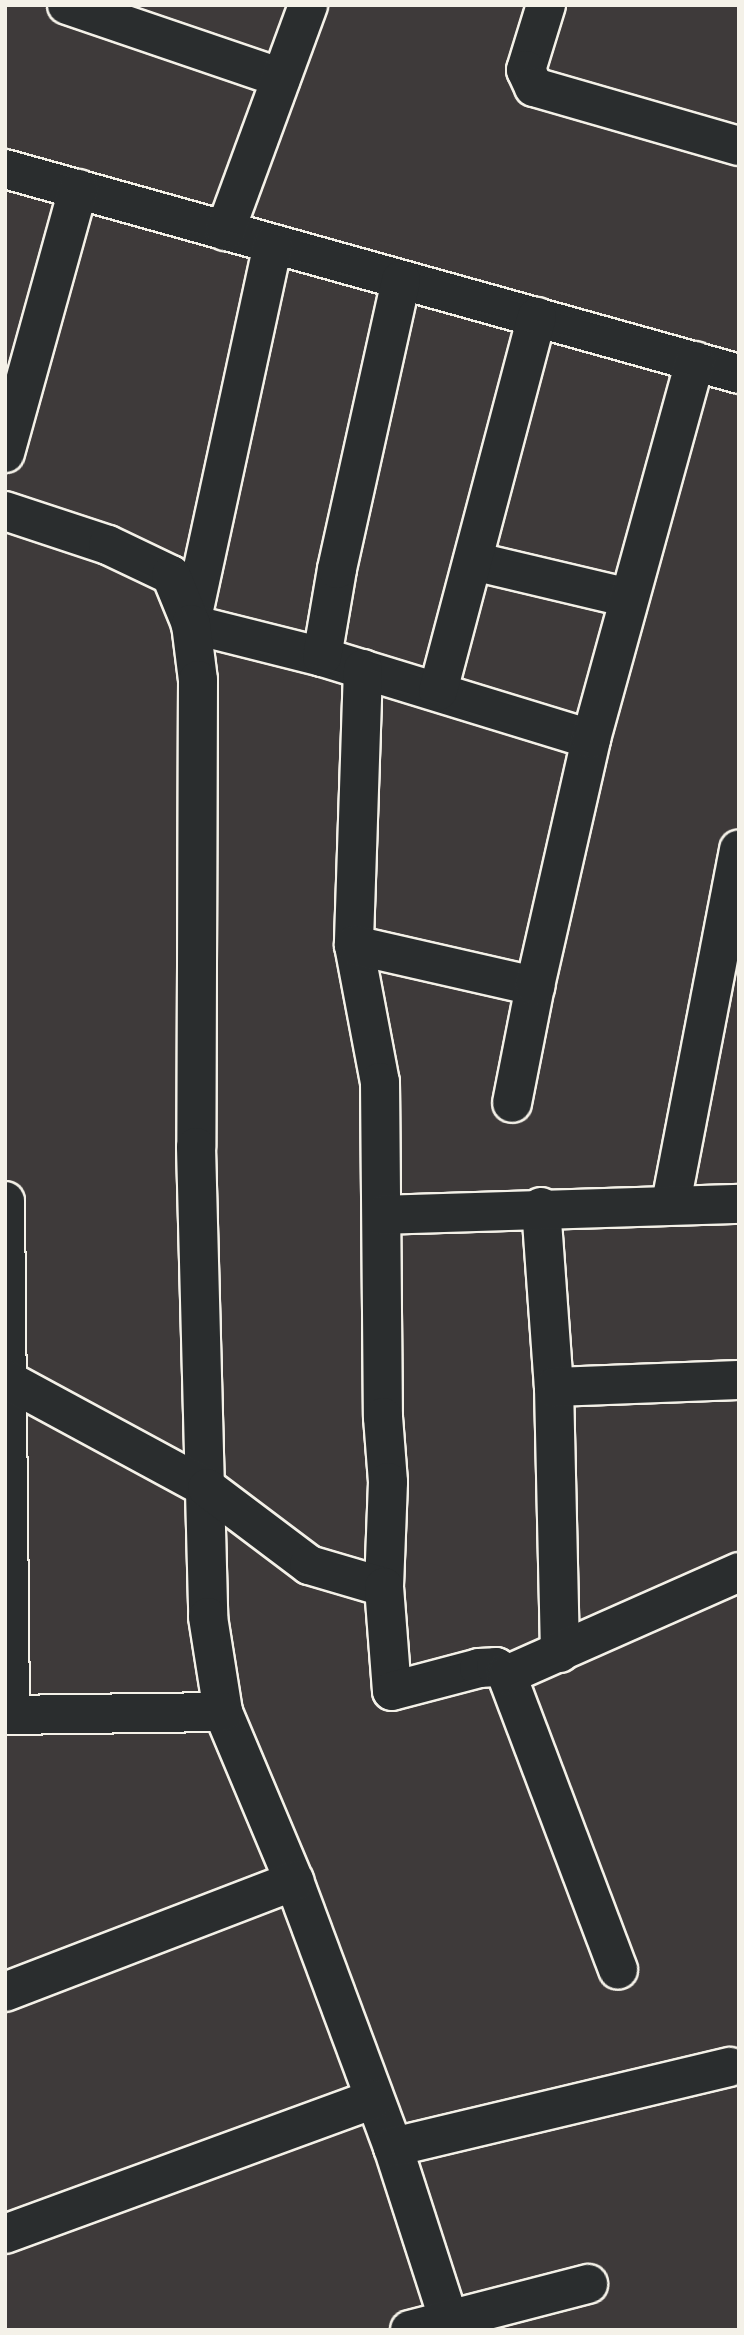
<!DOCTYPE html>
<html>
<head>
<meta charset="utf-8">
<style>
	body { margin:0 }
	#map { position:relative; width:744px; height:2335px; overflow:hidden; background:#3e3a3a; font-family:"Gochi Hand",sans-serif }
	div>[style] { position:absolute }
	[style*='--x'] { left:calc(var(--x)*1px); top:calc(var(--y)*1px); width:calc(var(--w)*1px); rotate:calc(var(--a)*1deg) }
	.roads { filter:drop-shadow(2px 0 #f4f1e8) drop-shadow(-2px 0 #f4f1e8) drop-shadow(0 2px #f4f1e8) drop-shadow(0 -2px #f4f1e8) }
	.street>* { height:38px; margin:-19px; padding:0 19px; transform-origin:19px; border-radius:19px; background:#2a2d2e }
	span { translate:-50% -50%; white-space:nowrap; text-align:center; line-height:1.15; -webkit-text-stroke:5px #2a2d2e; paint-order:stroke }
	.frame { position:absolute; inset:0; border:7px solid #f4f1e8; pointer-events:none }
</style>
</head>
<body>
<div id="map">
	<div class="roads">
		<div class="street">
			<i style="--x:67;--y:5;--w:226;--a:18.8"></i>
			<i style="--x:546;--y:5;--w:68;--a:107.1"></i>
			<i style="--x:526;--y:70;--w:19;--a:65"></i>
			<i style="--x:534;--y:87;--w:213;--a:16.1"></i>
			<i style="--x:5;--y:169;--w:762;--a:15.6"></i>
			<i style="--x:225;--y:231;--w:241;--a:-69.8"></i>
			<i style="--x:273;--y:244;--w:389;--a:102.2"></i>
			<i style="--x:191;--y:624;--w:135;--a:14.1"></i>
			<i style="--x:322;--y:657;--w:281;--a:17"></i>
			<i style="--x:5;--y:453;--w:274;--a:-74.5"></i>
			<i style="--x:5;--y:511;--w:108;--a:18.3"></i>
			<i style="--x:108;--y:545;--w:70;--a:25.5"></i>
			<i style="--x:171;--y:575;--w:53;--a:67.8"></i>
			<i style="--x:191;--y:624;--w:56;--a:82.9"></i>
			<i style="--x:198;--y:680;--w:467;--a:90.2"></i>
			<i style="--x:196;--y:1147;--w:470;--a:88.5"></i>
			<i style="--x:208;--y:1617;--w:96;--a:81"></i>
			<i style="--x:223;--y:1712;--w:183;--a:67.2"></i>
			<i style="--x:294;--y:1881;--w:284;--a:69.6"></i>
			<i style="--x:393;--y:2147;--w:192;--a:72.1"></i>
			<i style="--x:473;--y:561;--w:160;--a:13.3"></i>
			<i style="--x:322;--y:657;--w:89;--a:-80.3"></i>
			<i style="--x:337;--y:569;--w:296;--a:-77.5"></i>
			<i style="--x:363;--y:669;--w:276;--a:91.9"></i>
			<i style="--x:354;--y:945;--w:139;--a:79.3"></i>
			<i style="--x:380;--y:1082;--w:335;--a:89.5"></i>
			<i style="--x:383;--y:1417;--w:65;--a:85.6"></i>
			<i style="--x:388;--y:1482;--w:105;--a:92.2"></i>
			<i style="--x:438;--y:691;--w:387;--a:-75.2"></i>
			<i style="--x:354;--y:945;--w:186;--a:12.8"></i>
			<i style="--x:535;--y:986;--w:119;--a:101.1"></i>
			<i style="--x:535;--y:986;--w:253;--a:-77.2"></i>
			<i style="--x:591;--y:739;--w:392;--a:-74.6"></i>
			<i style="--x:5;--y:1201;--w:514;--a:89.44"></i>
			<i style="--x:671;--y:1203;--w:360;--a:-79.1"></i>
			<i style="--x:541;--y:1207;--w:180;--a:85.9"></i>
			<i style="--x:554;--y:1387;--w:266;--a:88.7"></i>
			<i style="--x:382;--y:1215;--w:357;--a:-1.8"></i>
			<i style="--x:5;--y:1379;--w:230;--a:28.4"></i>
			<i style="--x:207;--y:1488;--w:128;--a:37"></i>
			<i style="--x:309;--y:1565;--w:78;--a:16.3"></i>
			<i style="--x:384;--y:1587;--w:104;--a:85.6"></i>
			<i style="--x:392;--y:1691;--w:90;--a:-14.8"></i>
			<i style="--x:479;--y:1668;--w:17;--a:-3"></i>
			<i style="--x:496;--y:1667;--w:12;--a:31"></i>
			<i style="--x:506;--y:1673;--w:317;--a:69.3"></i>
			<i style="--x:554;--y:1387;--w:185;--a:-2.2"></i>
			<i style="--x:507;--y:1675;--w:254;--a:-23.9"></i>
			<i style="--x:5;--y:1715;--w:218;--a:-0.8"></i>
			<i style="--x:5;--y:1992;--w:310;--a:-21"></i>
			<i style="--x:393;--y:2147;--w:346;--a:-13.4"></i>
			<i style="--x:5;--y:2234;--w:393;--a:-20.1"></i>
			<i style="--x:410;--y:2330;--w:184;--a:-14.5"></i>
		</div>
	</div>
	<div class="frame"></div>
</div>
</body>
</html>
